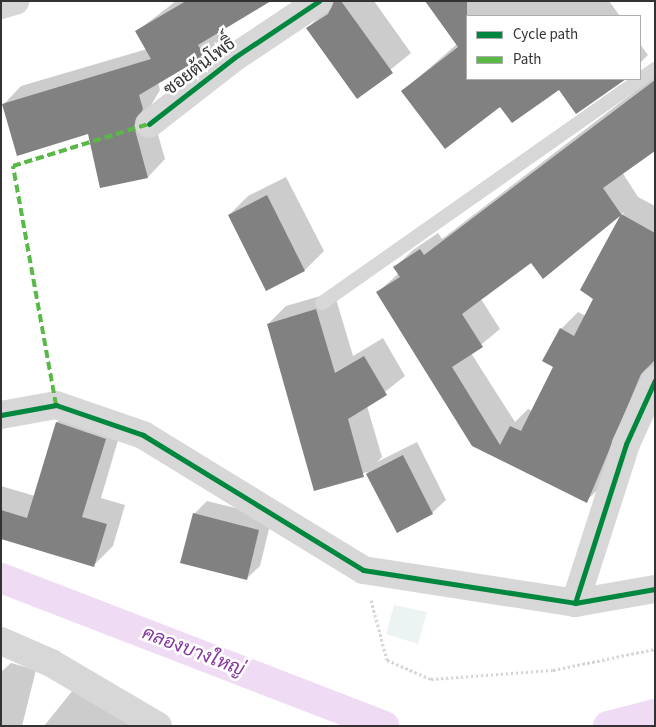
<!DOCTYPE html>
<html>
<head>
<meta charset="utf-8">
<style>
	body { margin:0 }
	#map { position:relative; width:656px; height:727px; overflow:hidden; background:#fff; font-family:"Source Sans 3",Sarabun,sans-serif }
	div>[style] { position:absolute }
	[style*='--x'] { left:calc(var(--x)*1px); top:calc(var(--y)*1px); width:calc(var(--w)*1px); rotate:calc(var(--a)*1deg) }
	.green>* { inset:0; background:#ebf4f3 }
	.shadow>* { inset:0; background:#0003 }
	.canal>* { height:30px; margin:-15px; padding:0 15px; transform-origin:15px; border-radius:15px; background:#efdbf4 }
	.building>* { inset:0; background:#818181 }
	.path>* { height:3px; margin-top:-1.5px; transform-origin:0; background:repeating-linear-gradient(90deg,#d5d5d5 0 2.5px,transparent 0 5px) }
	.service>* { height:14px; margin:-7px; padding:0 7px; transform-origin:7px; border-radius:7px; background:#d7d7d7 }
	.minor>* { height:28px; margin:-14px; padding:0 14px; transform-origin:14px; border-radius:14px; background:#d7d7d7 }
	.tertiary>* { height:28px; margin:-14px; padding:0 14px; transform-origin:14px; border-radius:14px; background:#d7d7d7 }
	.quiet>* { height:4px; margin-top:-2px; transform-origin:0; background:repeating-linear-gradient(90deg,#58b947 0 8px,transparent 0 12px) }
	.cycleway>* { height:5px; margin:-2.5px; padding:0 2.5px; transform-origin:2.5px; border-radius:2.5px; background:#00873e }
	span { translate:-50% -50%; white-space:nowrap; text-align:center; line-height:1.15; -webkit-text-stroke:5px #fff; paint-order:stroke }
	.street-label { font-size:18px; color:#333 }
	.water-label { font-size:19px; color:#86389e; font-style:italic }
	.frame { position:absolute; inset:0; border:2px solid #333; pointer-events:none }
	.legend { position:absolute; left:466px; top:15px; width:175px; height:65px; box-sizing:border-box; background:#fff; border:1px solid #adadad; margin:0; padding:6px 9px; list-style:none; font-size:15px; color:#333 }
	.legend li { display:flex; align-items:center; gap:10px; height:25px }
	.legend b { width:25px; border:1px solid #adadad }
</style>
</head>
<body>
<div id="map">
	<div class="green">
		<i style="clip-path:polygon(394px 605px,427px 612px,418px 644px,386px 634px)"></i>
	</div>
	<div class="shadow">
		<i style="clip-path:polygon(176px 1px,262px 1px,218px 32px,222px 38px,204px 55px,158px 82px,160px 90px,150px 107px,165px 159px,148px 177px,101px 187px,89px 133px,4px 104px,21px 86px,147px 49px,137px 31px)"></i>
		<i style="clip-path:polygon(335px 1px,374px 1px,411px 53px,357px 97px,308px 28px)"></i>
		<i style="clip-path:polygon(427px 1px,609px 1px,620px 16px,467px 16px,467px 79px,624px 79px,576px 112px,559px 88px,501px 105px,403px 91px,457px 44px)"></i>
		<i style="clip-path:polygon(640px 44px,648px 55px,640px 63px)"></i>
		<i style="clip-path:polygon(evenodd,655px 76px,655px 146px,622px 172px,638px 197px,655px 206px,655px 367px,604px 484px,586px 501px,473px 445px,378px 292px,399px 273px,395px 267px,413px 250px,438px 233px,442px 239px,655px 76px,624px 212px,582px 290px,595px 299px,586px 316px,578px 312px,561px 329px,554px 366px,532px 411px,528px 409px,515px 422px,471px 353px,500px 329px,481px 299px,531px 261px,543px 277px,624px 212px)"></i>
		<i style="clip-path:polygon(286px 177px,324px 251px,305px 270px,267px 289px,229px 215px,248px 196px)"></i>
		<i style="clip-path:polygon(334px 292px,353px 356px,383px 338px,405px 376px,367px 406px,382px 457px,377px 462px,417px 442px,446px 500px,432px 513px,397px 532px,367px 472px,315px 490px,268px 324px,286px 306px)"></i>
		<i style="clip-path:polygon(76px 403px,124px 420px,101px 498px,125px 505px,113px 546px,94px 565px,1px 538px,1px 486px,35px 496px,57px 422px)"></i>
		<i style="clip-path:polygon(207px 501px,272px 517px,260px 566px,246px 579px,194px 514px)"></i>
		<i style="clip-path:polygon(11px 663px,36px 670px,22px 726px,1px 726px,1px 672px)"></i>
		<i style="clip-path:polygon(77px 685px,146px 726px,44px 726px)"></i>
	</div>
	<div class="canal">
		<i style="--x:1;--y:578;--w:411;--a:21.1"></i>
		<i style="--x:608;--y:726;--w:49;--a:-14.3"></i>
	</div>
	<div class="building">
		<i style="clip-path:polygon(186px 1px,271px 1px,198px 45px,205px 56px,139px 95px,143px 109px,134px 126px,148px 178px,100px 188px,88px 134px,17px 156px,2px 104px,151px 59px,135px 31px)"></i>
		<i style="clip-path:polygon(334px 1px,341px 1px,393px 73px,357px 99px,306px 28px,328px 14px)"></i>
		<i style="clip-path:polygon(425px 1px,467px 1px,467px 79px,626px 79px,576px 114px,559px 90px,512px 123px,500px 107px,445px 149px,401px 91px,458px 47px)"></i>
		<i style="clip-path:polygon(evenodd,655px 80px,655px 151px,603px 188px,621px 214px,655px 233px,655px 360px,641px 374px,587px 503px,472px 446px,376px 292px,400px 277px,393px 267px,420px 249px,424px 255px,655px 80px,620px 216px,580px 290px,593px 299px,574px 336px,560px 328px,542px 361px,553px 367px,521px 431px,510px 426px,500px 445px,452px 367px,483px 347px,462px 314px,531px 263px,543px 279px,620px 216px)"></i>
		<i style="clip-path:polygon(267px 195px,305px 271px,266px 291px,228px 215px)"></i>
		<i style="clip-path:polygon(316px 309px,335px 373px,364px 356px,387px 395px,348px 419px,364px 477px,314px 491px,267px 324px)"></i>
		<i style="clip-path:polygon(56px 422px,106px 439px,82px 517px,107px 524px,94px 567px,1px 539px,1px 510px,27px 518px)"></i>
		<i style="clip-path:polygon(403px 455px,433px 514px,397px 533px,366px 474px)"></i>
		<i style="clip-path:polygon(193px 513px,259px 530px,247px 580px,180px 563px)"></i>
	</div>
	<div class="path">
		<i style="--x:371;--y:600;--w:62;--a:75.1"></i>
		<i style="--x:387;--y:660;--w:48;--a:23.4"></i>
		<i style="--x:431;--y:679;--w:122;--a:-4.2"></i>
		<i style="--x:553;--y:670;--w:104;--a:-11.6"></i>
	</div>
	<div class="service">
		<i style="--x:322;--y:303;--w:407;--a:-35.1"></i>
	</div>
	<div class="minor">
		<i style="--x:1;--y:5;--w:15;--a:-16"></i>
		<i style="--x:149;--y:124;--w:109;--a:-37.9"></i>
		<i style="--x:235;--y:57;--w:101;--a:-33.7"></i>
		<i style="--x:1;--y:415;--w:56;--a:-10.3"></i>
		<i style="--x:56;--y:405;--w:92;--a:19"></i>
		<i style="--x:143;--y:435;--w:258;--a:31.5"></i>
		<i style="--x:363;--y:570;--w:215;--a:8.8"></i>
		<i style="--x:575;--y:603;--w:81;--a:-9.9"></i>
		<i style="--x:575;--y:603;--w:167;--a:-72.2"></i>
		<i style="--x:626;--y:444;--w:70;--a:-65.6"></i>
	</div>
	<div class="tertiary">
		<i style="--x:1;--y:641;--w:55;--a:23.7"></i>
		<i style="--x:51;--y:663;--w:124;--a:30.5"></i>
	</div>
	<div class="quiet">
		<i style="--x:56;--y:405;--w:243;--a:-100.2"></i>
		<i style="--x:13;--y:166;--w:142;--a:-17.2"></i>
	</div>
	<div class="cycleway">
		<i style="--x:149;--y:124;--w:109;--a:-37.9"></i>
		<i style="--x:235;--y:57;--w:101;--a:-33.7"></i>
		<i style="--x:1;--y:415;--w:56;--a:-10.3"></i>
		<i style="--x:56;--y:405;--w:92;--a:19"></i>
		<i style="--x:143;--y:435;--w:258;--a:31.5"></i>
		<i style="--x:363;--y:570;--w:215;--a:8.8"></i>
		<i style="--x:575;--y:603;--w:81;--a:-9.9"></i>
		<i style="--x:575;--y:603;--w:167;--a:-72.2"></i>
		<i style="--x:626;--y:444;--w:70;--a:-65.6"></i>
	</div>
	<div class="street-label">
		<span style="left:200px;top:67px;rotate:-37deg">ซอยต้นโพธิ์</span>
	</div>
	<div class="water-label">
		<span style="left:193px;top:652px;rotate:21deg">คลองบางใหญ่</span>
	</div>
	<div class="frame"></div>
	<ul class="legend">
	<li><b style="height:6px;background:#00873e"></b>Cycle path</li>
	<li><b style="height:6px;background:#58b947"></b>Path</li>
	</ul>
</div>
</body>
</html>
